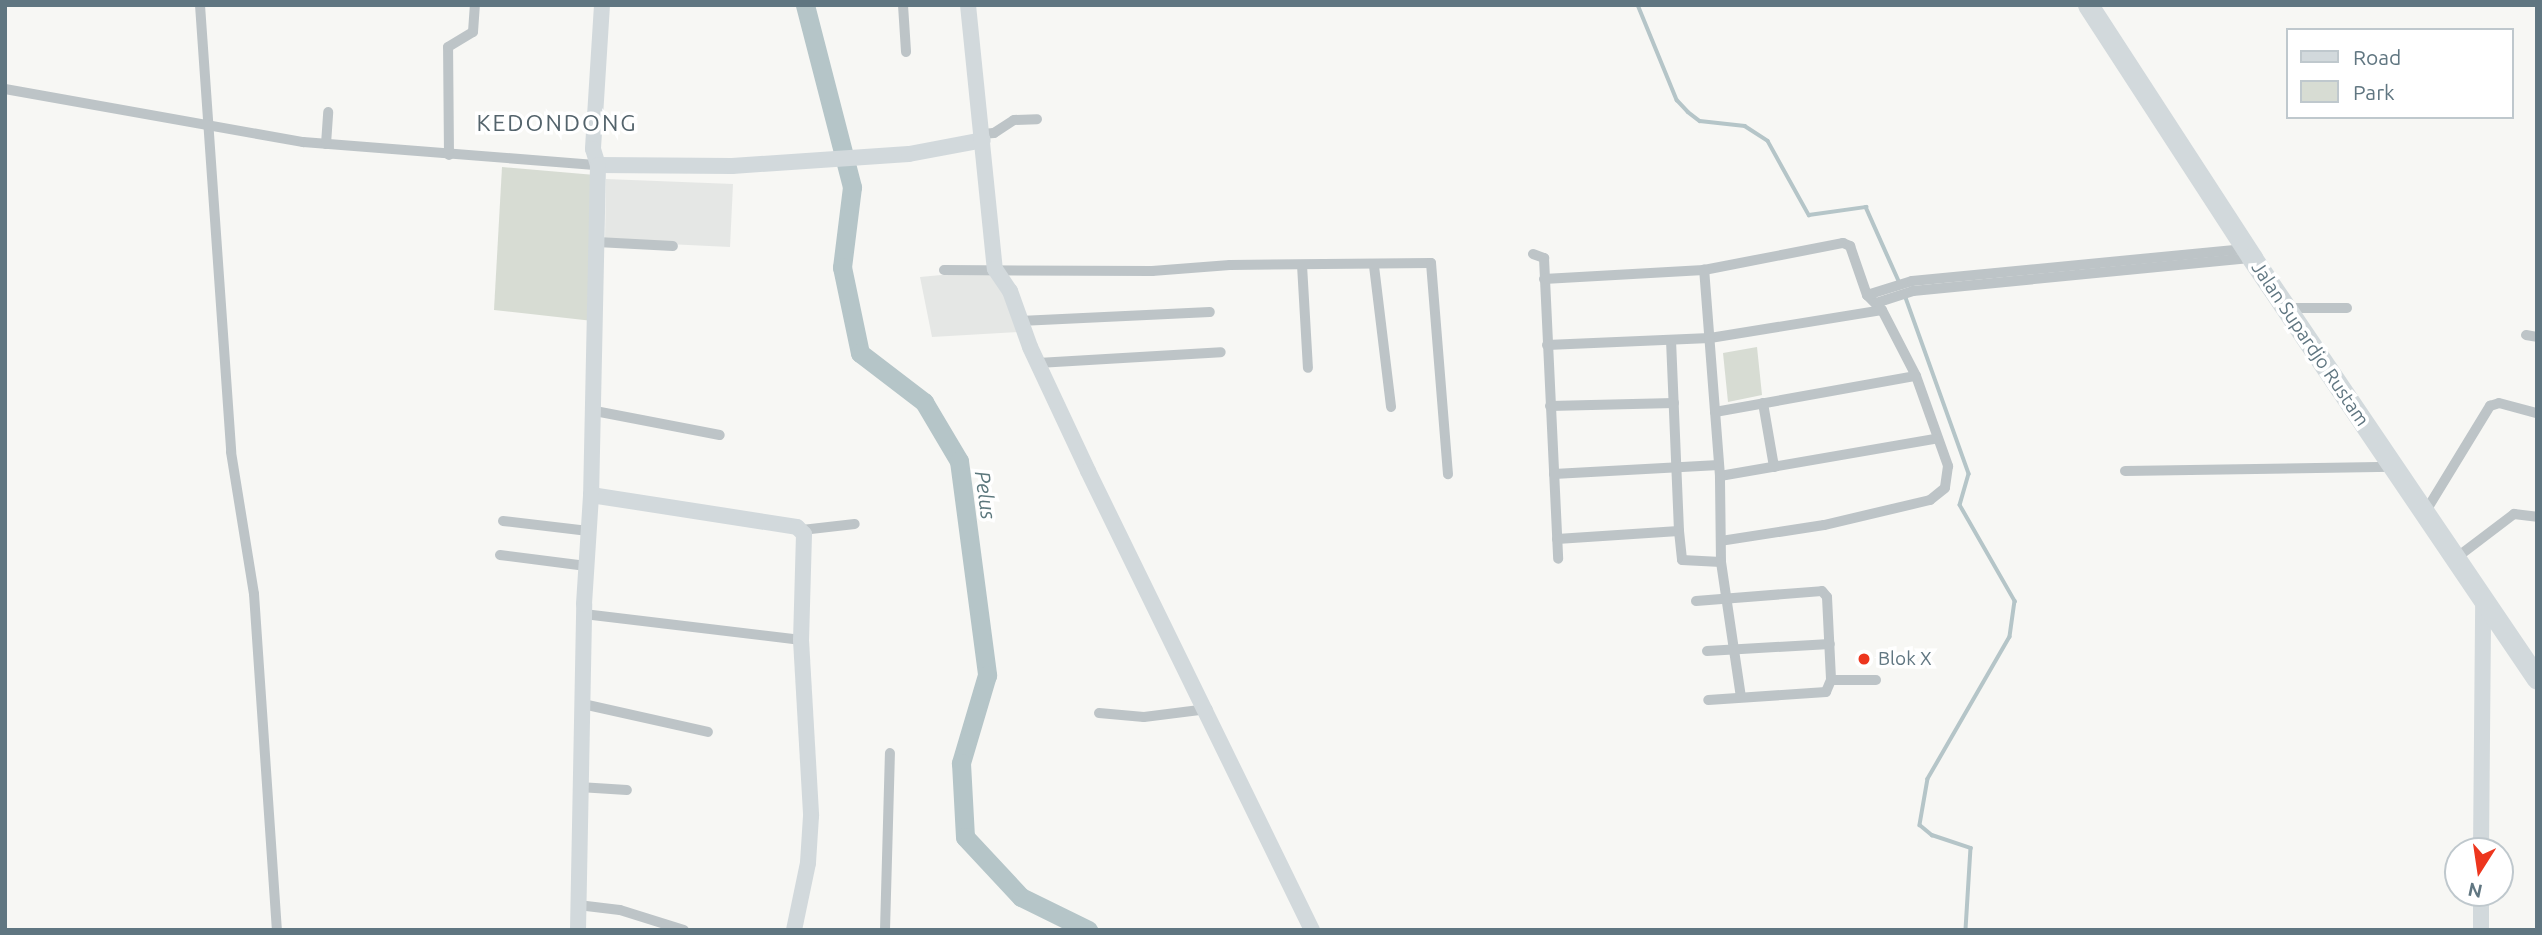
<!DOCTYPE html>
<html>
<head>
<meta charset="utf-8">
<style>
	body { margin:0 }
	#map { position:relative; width:2542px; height:935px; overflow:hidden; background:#f7f7f4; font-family:Ubuntu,sans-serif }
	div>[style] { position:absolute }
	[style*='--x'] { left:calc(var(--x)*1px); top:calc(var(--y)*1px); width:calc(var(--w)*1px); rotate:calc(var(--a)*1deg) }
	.built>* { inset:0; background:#e5e7e5 }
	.green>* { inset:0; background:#d7dcd3 }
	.stream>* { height:3.5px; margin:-1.75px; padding:0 1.75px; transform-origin:1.75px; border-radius:1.75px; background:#b5c5c8 }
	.river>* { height:19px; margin:-9.5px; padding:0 9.5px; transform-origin:9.5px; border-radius:9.5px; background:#b5c5c8 }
	.street>* { height:10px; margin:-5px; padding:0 5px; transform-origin:5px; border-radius:5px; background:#bdc4c7 }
	.secondary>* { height:16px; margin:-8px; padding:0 8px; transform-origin:8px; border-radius:8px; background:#d2d9dc }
	.highway>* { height:21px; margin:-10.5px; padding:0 10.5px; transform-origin:10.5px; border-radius:10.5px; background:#d2d9dc }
	.dots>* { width:19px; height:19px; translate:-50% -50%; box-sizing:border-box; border:4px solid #fff; border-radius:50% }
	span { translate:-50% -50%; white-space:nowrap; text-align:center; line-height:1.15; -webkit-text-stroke:7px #fff; paint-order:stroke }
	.street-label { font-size:19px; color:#607681 }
	.poi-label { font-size:19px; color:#607681 }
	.left { translate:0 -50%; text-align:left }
	.water-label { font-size:21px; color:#5b777c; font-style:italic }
	.quarter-label { font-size:23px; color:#53636b; letter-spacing:2px }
	.frame { position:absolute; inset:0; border:7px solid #607681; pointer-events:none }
	.legend { position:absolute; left:2286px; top:28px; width:228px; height:91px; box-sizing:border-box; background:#fff; border:2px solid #bfc8cd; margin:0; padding:9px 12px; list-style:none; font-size:21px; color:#607681 }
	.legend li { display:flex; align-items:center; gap:14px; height:35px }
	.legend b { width:35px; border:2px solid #bfc8cd }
	.north { position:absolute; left:2444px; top:837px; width:70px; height:70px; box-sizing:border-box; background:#fff; border:2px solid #bfc8cd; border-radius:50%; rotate:192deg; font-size:19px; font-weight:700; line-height:28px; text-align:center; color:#607681 }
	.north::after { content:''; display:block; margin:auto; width:24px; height:32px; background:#ed361e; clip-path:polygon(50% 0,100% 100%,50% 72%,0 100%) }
</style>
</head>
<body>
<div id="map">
	<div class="built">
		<i style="clip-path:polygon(606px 179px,733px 184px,730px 247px,605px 241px)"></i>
		<i style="clip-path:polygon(995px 270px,1020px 332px,932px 337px,920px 277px)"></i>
	</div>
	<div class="green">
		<i style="clip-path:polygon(502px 167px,595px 175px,593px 321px,494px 310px)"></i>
		<i style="clip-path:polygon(1757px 347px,1762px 395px,1728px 402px,1723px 353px)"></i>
	</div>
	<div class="stream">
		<i style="--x:1638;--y:5;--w:103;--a:67.7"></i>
		<i style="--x:1677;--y:100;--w:16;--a:47"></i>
		<i style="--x:1688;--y:112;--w:15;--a:37"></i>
		<i style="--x:1700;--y:121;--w:45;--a:6.3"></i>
		<i style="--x:1745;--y:126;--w:27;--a:33"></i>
		<i style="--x:1768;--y:141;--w:85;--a:61"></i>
		<i style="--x:1809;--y:215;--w:58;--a:-8"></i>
		<i style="--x:1866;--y:207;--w:81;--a:66"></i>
		<i style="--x:1905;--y:295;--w:190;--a:70.3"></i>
		<i style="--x:1969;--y:474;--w:32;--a:106"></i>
		<i style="--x:1960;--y:505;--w:111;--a:60.2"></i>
		<i style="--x:2015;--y:601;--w:36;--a:98"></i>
		<i style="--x:2010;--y:637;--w:164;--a:120"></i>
		<i style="--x:1928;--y:779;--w:47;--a:99.9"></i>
		<i style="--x:1920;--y:825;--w:16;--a:40"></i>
		<i style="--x:1932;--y:835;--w:41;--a:18.4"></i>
		<i style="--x:1971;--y:848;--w:82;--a:93.5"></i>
	</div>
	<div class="river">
		<i style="--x:805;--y:5;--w:188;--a:75.5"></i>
		<i style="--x:852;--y:187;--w:81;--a:97.1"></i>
		<i style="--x:842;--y:267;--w:88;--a:78.2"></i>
		<i style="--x:860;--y:353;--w:81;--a:37.4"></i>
		<i style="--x:924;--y:402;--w:69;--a:59.3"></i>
		<i style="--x:959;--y:461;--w:216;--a:82.5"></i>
		<i style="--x:987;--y:675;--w:92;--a:106.5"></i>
		<i style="--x:961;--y:763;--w:74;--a:86.9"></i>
		<i style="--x:965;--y:837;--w:82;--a:47"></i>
		<i style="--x:1021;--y:897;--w:75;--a:26.2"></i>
	</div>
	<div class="street">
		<i style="--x:200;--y:5;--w:448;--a:86"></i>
		<i style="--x:231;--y:452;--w:144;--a:80.8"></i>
		<i style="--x:254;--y:594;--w:337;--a:86.1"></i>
		<i style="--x:903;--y:5;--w:47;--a:86.3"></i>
		<i style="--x:5;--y:89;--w:303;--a:10.1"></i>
		<i style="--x:303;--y:142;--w:296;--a:4.5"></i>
		<i style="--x:982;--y:134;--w:12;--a:-5"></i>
		<i style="--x:994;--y:133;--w:24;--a:-33"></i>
		<i style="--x:1014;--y:120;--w:23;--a:-2"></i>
		<i style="--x:326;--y:144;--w:32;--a:-86"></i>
		<i style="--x:449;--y:155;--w:108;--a:-90.5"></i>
		<i style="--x:448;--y:47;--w:29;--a:-31"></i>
		<i style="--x:473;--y:32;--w:27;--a:-86"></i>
		<i style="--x:597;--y:242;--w:76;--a:3"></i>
		<i style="--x:1533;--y:254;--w:12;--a:20"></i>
		<i style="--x:1544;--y:258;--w:301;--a:87.3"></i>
		<i style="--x:1302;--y:265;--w:103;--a:86.7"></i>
		<i style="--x:1374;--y:266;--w:142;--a:83.1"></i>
		<i style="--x:944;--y:270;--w:208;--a:0.3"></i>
		<i style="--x:1152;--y:271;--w:78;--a:-4.4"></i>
		<i style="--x:1230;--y:265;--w:201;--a:-0.6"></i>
		<i style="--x:1431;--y:263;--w:212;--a:85.4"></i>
		<i style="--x:1544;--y:279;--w:160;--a:-3.2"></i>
		<i style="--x:1704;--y:270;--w:142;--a:-11"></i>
		<i style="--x:1843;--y:243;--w:8;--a:23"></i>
		<i style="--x:1850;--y:246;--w:52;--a:70.9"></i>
		<i style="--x:1867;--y:295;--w:21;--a:45"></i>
		<i style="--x:1882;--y:310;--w:74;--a:62.7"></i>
		<i style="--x:1916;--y:376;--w:96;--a:70.4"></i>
		<i style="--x:1948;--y:466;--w:22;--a:98"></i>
		<i style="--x:1945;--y:488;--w:19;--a:141"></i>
		<i style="--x:1930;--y:500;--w:109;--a:166.7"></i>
		<i style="--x:1824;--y:525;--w:104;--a:171.2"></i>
		<i style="--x:1867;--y:295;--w:47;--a:-17.3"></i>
		<i style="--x:1912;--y:281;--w:337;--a:-5.5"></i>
		<i style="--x:1876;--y:303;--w:39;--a:-18"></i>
		<i style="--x:1913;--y:291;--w:341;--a:-5.6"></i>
		<i style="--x:2287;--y:308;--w:60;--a:0"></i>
		<i style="--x:1020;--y:321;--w:190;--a:-2.7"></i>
		<i style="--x:2526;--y:335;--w:11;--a:10"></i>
		<i style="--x:1671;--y:340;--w:191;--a:87.6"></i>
		<i style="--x:1547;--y:345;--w:163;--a:-2.5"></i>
		<i style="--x:1710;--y:338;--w:174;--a:-9.2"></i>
		<i style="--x:1038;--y:363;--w:183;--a:-3.4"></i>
		<i style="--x:1763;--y:403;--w:65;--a:80.2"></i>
		<i style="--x:1550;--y:406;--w:124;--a:-1.4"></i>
		<i style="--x:595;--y:411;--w:127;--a:10.9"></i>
		<i style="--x:1715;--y:412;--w:204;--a:-10.2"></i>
		<i style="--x:2125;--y:471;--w:268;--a:-0.9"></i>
		<i style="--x:1554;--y:474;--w:165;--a:-3.1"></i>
		<i style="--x:1720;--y:476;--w:218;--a:-9.8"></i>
		<i style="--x:2424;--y:514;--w:127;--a:-58.6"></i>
		<i style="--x:2490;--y:406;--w:9;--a:-18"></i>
		<i style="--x:2499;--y:403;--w:39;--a:15"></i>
		<i style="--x:503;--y:521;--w:86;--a:6.7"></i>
		<i style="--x:802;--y:530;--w:53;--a:-6.5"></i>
		<i style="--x:1557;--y:539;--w:122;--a:-3.8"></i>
		<i style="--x:1679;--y:531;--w:29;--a:84"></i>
		<i style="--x:1682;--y:560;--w:39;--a:3"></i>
		<i style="--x:1721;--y:562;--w:86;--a:-90.7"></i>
		<i style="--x:1720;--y:476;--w:207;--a:-94.4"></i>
		<i style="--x:500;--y:555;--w:87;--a:7.3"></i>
		<i style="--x:2456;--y:558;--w:73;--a:-37.2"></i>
		<i style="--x:2514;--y:514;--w:23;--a:7"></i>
		<i style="--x:1721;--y:562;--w:136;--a:81.6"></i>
		<i style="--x:1696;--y:601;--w:126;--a:-4.5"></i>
		<i style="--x:1822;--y:591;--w:8;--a:50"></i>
		<i style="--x:1827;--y:597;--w:83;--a:87.2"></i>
		<i style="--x:1831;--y:680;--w:13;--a:113"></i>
		<i style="--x:1826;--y:692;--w:118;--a:176.1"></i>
		<i style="--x:584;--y:614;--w:219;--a:6.8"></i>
		<i style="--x:1707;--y:651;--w:123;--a:-3.3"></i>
		<i style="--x:1831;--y:680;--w:45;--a:0"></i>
		<i style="--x:583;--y:704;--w:128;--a:12.6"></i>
		<i style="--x:1099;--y:713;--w:45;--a:5.1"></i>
		<i style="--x:1144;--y:717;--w:64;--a:-7.2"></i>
		<i style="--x:579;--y:787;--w:48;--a:3.6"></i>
		<i style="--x:578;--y:905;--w:42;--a:6.8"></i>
		<i style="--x:620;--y:910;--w:67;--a:17.4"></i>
		<i style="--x:885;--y:930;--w:177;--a:-88.4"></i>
	</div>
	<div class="secondary">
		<i style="--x:602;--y:5;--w:144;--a:93.6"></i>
		<i style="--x:593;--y:149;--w:17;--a:73"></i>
		<i style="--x:598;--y:165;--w:134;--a:0.4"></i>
		<i style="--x:732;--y:166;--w:177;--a:-3.9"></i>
		<i style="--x:909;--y:154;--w:75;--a:-10.7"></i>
		<i style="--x:968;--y:5;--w:265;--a:84.2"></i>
		<i style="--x:995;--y:269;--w:27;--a:56"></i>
		<i style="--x:1010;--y:291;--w:59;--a:70.3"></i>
		<i style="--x:1030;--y:347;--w:137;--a:64.9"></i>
		<i style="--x:1088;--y:471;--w:511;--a:63.99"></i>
		<i style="--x:598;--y:165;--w:330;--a:91.2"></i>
		<i style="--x:591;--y:495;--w:208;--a:8.8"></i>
		<i style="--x:797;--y:527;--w:10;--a:45"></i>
		<i style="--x:804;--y:534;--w:106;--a:91.6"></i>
		<i style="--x:801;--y:640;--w:176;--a:86.7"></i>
		<i style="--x:811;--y:816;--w:47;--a:93.7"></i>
		<i style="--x:808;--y:863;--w:68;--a:101.8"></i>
		<i style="--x:2481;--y:851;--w:252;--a:-89.5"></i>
		<i style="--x:2481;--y:893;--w:37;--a:90"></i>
		<i style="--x:578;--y:930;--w:326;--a:-88.9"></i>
		<i style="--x:584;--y:604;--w:109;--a:-86.3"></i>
	</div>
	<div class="highway">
		<i style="--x:2088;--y:5;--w:302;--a:57"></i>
		<i style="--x:2252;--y:258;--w:508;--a:55.9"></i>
	</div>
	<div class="dots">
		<i style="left:1864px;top:659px;background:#ed361e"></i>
	</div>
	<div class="street-label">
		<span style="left:2310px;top:344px;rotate:56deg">Jalan Supardjo Rustam</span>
	</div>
	<div class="poi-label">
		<span class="left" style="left:1878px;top:659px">Blok X</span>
	</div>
	<div class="water-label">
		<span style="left:986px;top:495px;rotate:82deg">Pelus</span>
	</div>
	<div class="quarter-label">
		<span style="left:557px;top:123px">KEDONDONG</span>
	</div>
	<div class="frame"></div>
	<ul class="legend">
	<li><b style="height:9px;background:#d2d9dc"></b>Road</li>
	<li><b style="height:19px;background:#d7dcd3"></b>Park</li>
	</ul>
	<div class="north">N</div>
</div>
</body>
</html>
